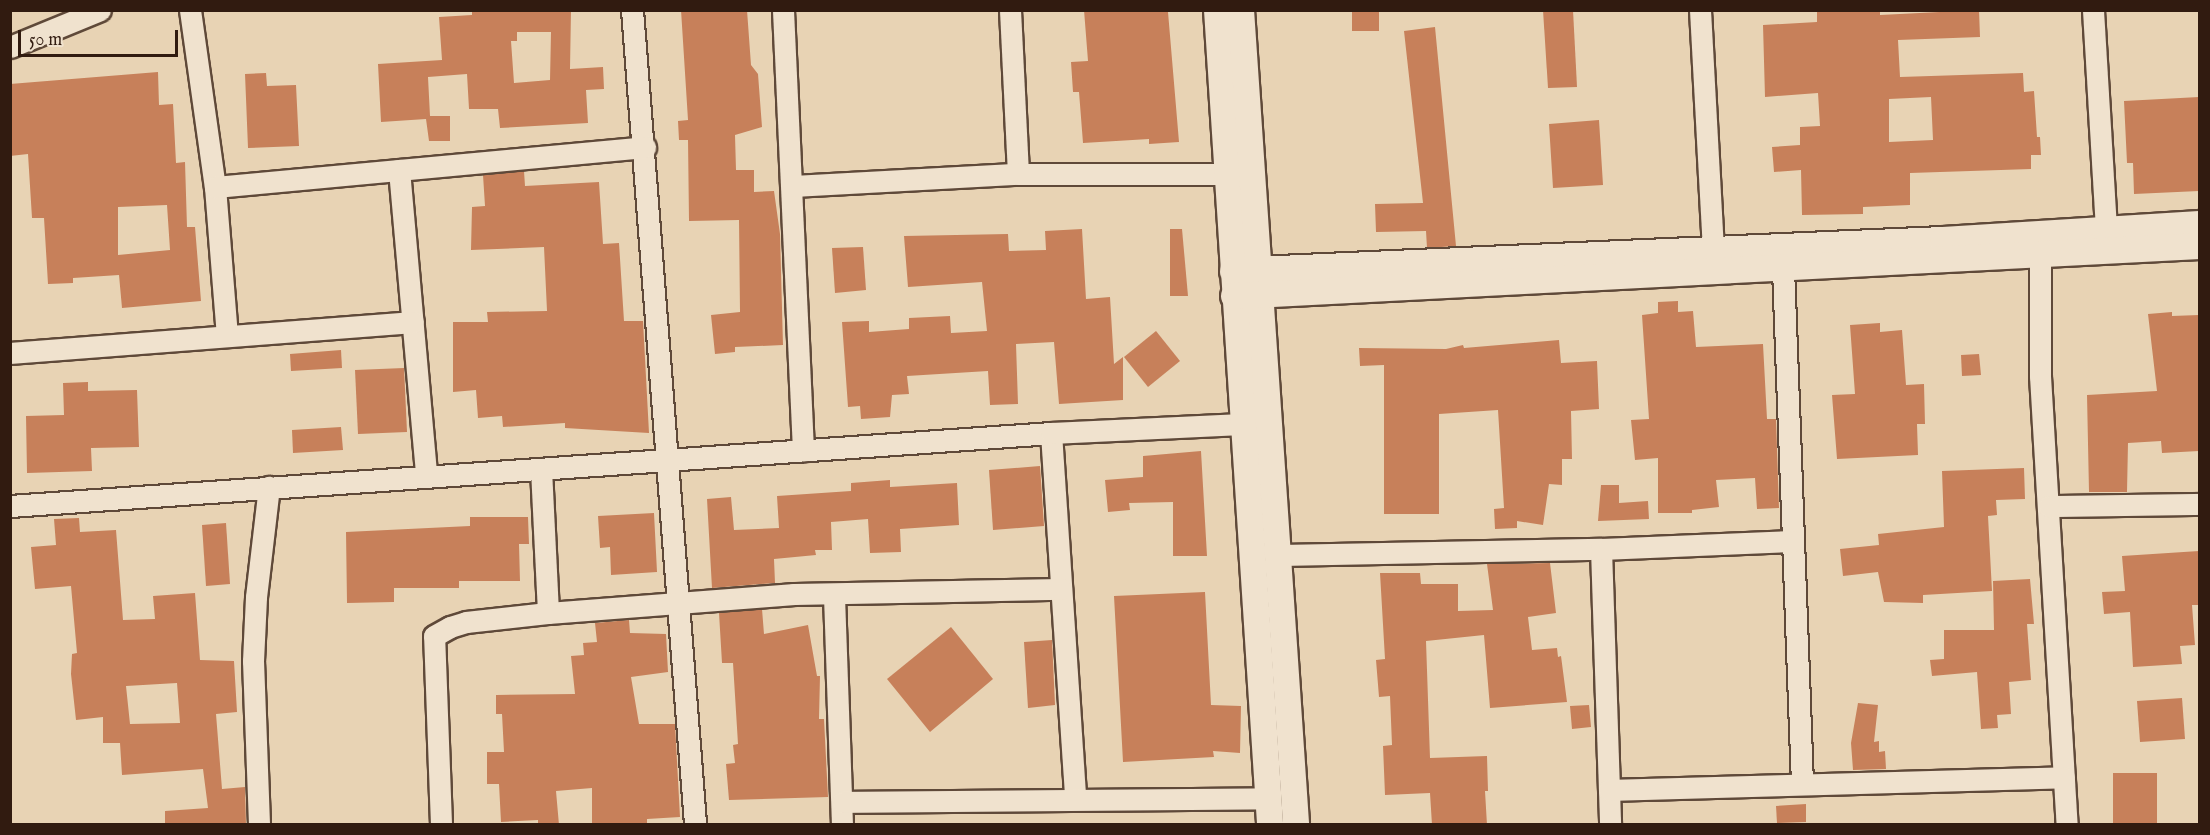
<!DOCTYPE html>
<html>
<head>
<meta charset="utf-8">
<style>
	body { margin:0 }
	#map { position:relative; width:2210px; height:835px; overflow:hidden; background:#e8d3b4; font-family:"IM FELL English",serif }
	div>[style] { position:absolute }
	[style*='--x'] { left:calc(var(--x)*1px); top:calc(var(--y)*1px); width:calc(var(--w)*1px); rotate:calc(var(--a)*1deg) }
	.building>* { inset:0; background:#c7805a }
	.roads { filter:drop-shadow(2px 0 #5f4939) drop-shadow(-2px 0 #5f4939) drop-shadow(0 2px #5f4939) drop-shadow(0 -2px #5f4939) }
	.minor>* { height:21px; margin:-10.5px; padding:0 10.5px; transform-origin:10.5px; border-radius:10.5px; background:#f0e2ce }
	.tertiary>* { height:26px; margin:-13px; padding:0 13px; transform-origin:13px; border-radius:13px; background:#f0e2ce }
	span { translate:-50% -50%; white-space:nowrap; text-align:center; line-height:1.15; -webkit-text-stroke:4.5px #f0e2ce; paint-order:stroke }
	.frame { position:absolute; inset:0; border:12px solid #311b10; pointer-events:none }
	.scale { position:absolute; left:18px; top:30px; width:160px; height:27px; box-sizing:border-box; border:3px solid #311b10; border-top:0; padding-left:8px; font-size:18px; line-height:21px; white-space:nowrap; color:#311b10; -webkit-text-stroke:4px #f0e2ce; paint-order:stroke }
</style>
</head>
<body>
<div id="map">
	<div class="building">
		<i style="clip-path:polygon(evenodd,472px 10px,571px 10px,570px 69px,603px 67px,604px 89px,586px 90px,588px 123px,500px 128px,498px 109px,469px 109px,467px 74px,428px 77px,430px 116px,450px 116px,450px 141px,429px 141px,426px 119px,381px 122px,378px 64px,442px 60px,439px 17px,472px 15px,472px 10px,517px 32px,551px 32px,550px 80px,514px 83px,511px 41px,517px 41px,517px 32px)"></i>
		<i style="clip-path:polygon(681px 10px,747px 10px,751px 65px,758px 74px,762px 127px,735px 135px,736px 170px,754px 170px,754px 192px,774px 191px,780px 234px,783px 345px,735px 347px,735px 352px,715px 354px,711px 315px,740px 312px,739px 220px,689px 221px,688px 140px,679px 140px,678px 121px,688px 120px)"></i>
		<i style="clip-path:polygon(1084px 10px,1168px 12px,1179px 142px,1149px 144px,1149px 139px,1083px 143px,1079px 92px,1073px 92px,1071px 62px,1088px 61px)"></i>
		<i style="clip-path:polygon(1352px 10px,1379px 10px,1379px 31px,1352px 31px)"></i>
		<i style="clip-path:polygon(1543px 10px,1573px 10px,1577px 87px,1548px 88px)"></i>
		<i style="clip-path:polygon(evenodd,1817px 10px,1880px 10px,1880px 15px,1979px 10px,1980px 37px,1898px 40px,1900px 77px,2023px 73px,2024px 92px,2034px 91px,2037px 137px,2040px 137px,2041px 155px,2031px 155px,2031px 169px,1910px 173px,1910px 205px,1863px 207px,1863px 214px,1802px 215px,1801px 170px,1774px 172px,1772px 147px,1800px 145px,1800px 127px,1820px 126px,1818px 93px,1765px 97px,1763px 25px,1817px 22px,1817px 10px,1931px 97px,1933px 140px,1889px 142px,1889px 99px,1931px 97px)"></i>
		<i style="clip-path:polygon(1435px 27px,1456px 246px,1427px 248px,1426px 231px,1376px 232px,1375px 204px,1423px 203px,1404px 31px)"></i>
		<i style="clip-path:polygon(evenodd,158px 72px,159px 105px,173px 104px,176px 163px,185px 162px,187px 227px,195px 227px,201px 301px,122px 308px,119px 275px,73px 278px,73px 283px,48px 284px,44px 218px,32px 218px,28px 154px,10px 156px,10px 84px,158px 72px,167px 205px,170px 250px,118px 255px,118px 207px,167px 205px)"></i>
		<i style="clip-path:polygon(266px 73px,267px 86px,296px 85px,299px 146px,248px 148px,245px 74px)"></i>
		<i style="clip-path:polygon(2199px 97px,2199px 191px,2134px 194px,2133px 163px,2127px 163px,2124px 101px)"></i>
		<i style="clip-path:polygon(1599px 120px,1603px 185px,1553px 188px,1549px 124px)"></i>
		<i style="clip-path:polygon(524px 171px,525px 186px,599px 182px,603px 244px,619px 243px,624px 321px,643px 321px,649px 433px,565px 428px,565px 423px,503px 427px,502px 416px,478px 418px,476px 390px,453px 392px,453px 322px,488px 322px,487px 312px,547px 311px,544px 247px,471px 250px,472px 207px,485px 206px,483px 175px)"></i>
		<i style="clip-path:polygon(1082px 229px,1086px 299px,1110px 297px,1114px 364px,1123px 357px,1123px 400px,1059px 404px,1054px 342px,1016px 344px,1018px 404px,990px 405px,988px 371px,907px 376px,909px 394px,892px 395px,890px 417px,861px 419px,860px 406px,848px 407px,842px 322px,869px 321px,869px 332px,909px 329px,909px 318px,950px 316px,951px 333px,987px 331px,982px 282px,908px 287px,904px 236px,1008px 234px,1009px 251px,1046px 250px,1045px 231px)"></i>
		<i style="clip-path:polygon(1170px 229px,1182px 229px,1188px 296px,1170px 296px)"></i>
		<i style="clip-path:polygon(863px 247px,866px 290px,835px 293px,832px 248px)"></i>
		<i style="clip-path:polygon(1678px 301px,1678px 312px,1693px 311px,1696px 347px,1763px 344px,1767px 419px,1776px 419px,1779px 508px,1757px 509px,1755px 478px,1716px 480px,1719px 507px,1692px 510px,1692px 513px,1658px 513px,1658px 458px,1635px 460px,1631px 420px,1649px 419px,1642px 315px,1658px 313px,1658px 302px)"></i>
		<i style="clip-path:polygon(2172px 312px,2172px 316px,2199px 315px,2199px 451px,2162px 453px,2161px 441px,2128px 443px,2127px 492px,2089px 492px,2087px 395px,2157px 391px,2148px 314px)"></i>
		<i style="clip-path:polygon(1880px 323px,1880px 332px,1902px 330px,1906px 385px,1924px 384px,1925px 424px,1917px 424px,1918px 455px,1837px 459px,1832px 395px,1855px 394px,1850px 325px)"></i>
		<i style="clip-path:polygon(1156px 331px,1180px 361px,1148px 387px,1124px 357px)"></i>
		<i style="clip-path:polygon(1559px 340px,1561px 363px,1597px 361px,1599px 409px,1571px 411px,1572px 459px,1562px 459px,1562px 485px,1549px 484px,1543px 525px,1517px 521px,1517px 528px,1495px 529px,1494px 509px,1504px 508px,1498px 410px,1439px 414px,1439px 514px,1384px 514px,1384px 365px,1360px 366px,1359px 348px,1446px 349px,1463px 345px,1464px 348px)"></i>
		<i style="clip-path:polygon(341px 350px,342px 368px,291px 371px,290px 354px)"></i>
		<i style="clip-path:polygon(1979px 354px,1981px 375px,1962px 376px,1961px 355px)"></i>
		<i style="clip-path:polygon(404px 368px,407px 432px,358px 434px,355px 370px)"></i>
		<i style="clip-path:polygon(88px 382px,88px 391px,137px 390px,139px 447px,91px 448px,92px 471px,27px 473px,26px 416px,64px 415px,63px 383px)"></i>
		<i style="clip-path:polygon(341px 427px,343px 450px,293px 453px,292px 430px)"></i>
		<i style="clip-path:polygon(1201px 451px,1207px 556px,1173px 556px,1173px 502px,1129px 503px,1130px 510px,1108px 512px,1105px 480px,1143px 477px,1143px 456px)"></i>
		<i style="clip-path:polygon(1040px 466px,1044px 526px,993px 530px,989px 470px)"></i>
		<i style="clip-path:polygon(2024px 468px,2025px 499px,1996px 500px,1997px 515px,1988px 516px,1992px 591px,1923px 595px,1923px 603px,1884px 602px,1878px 572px,1843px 576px,1840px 549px,1879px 545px,1878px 534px,1944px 527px,1942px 471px)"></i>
		<i style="clip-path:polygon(890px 480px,890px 487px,957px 483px,959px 525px,900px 529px,901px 552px,870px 553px,868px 519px,831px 522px,832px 550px,815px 550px,816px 555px,774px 559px,775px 583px,712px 588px,707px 499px,731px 497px,734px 530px,779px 528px,777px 496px,851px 491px,851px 483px)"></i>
		<i style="clip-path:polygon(1601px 485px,1619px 485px,1619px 503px,1648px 501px,1649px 519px,1598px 521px)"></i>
		<i style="clip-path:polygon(654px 513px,657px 572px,611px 575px,610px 547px,600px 548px,598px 516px)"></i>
		<i style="clip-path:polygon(470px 517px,528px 517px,529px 544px,519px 544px,520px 581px,459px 581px,459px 588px,394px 588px,394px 602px,347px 603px,346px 532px,470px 526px)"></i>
		<i style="clip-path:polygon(evenodd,79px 518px,80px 532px,116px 530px,123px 620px,155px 619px,153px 596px,195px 593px,200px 660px,234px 661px,237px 712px,216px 714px,222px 789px,245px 787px,246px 825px,165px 825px,165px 811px,208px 808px,203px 769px,122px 775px,120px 743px,103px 743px,103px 717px,76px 720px,71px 674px,72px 654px,77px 653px,71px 586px,35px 589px,31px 547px,56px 545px,54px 519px,79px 518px,177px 683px,180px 723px,130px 724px,126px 686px,177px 683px)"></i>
		<i style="clip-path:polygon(226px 523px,230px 584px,206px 586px,202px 525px)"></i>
		<i style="clip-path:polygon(2199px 551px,2199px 605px,2192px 605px,2195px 645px,2180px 646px,2182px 664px,2133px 667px,2130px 612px,2104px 614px,2102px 592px,2125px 591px,2122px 556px)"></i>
		<i style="clip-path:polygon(1550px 563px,1556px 613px,1528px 617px,1532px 650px,1557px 648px,1558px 657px,1561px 656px,1567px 702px,1490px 708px,1484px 635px,1426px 641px,1430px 758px,1487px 756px,1488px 791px,1485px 791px,1487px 825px,1432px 825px,1430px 793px,1385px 795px,1383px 746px,1392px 745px,1390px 696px,1379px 697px,1376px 660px,1385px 659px,1380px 573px,1420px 573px,1421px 584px,1458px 584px,1458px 611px,1493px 610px,1487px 564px)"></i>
		<i style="clip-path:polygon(2030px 579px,2034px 624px,2027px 624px,2031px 680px,2009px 682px,2011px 714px,1997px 715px,1998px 728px,1981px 729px,1977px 672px,1932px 676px,1930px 660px,1944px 659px,1944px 630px,1994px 630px,1993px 581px)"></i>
		<i style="clip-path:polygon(1205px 592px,1211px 705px,1241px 706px,1240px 753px,1213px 751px,1214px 757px,1123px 762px,1114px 596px)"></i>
		<i style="clip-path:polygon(762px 609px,764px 634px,808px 625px,817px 676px,820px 676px,819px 719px,824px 719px,828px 797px,729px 800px,726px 764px,735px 763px,733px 745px,738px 744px,733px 663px,722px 663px,719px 613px)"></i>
		<i style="clip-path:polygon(629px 620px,630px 633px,666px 634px,668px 672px,631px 677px,639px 724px,675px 724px,680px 817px,647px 819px,647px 825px,592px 825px,592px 788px,556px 791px,559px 825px,538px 825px,538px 820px,501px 822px,499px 784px,487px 784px,487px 752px,504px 752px,502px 714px,496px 714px,496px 695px,575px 694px,571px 656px,584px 655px,583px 643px,597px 642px,595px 623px)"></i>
		<i style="clip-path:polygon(951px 627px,993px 679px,930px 732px,887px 679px)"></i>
		<i style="clip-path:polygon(1052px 640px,1055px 705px,1028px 708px,1024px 642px)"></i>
		<i style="clip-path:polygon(2182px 698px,2185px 739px,2140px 742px,2137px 701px)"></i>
		<i style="clip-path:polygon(1858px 703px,1878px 705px,1874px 742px,1879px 741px,1879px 752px,1885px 751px,1886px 769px,1853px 770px,1851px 743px)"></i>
		<i style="clip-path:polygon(1589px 705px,1591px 727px,1572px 729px,1570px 706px)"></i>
		<i style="clip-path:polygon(2113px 773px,2157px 773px,2157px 825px,2113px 825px)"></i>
		<i style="clip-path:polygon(1806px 804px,1806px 822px,1777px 823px,1776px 806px)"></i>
	</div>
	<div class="roads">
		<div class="minor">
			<i style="--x:190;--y:10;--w:179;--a:82"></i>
			<i style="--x:215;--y:187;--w:149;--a:85.4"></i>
			<i style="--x:632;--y:10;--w:816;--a:85.57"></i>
			<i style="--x:783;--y:10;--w:441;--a:87.4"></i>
			<i style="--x:1010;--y:10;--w:164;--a:87.2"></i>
			<i style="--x:1700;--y:10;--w:240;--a:86.9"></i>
			<i style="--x:2093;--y:10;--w:217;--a:86.6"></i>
			<i style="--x:10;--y:47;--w:97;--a:-22.3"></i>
			<i style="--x:399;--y:170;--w:306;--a:84.9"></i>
			<i style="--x:793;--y:186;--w:225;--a:-3.1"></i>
			<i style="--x:1018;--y:174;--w:208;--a:0"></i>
			<i style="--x:215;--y:187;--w:432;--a:-5.3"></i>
			<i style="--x:2040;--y:238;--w:138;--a:90"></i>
			<i style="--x:2040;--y:376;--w:449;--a:86.6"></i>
			<i style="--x:1783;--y:268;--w:516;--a:87.89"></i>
			<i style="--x:10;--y:353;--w:404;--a:-4.4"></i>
			<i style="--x:1051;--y:433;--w:365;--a:86.2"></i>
			<i style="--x:541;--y:469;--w:144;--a:87.2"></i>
			<i style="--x:10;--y:506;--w:1044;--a:-4.01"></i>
			<i style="--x:1051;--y:433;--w:191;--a:-2.7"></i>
			<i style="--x:2049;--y:506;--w:151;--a:-0.8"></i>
			<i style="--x:1601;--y:549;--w:275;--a:88.1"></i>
			<i style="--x:1280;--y:555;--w:321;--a:-1.1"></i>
			<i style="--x:1601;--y:549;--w:192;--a:-2.4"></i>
			<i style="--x:834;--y:596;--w:228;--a:88"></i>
			<i style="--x:1609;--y:790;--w:455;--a:-1.6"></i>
			<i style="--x:843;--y:802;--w:426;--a:-0.5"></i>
			<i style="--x:259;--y:824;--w:163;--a:-92.1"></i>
			<i style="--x:253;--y:661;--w:64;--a:-87.3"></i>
			<i style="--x:256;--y:597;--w:111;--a:-83.3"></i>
			<i style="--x:441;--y:824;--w:188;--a:-92.1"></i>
			<i style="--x:434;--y:636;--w:18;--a:-29"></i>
			<i style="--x:450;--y:627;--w:17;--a:-17"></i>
			<i style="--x:466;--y:622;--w:82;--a:-6.3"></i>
			<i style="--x:548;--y:613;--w:247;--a:-4.4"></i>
			<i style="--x:794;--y:594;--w:267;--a:-1.1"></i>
		</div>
		<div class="tertiary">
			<i style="--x:1217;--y:10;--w:816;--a:86.27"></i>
			<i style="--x:1241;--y:10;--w:816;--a:86.13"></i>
			<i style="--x:1233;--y:271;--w:711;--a:-2.5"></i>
			<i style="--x:1943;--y:240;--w:257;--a:-3.6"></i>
			<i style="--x:1234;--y:296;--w:967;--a:-2.96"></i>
		</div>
	</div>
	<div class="frame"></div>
	<div class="scale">50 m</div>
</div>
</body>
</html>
